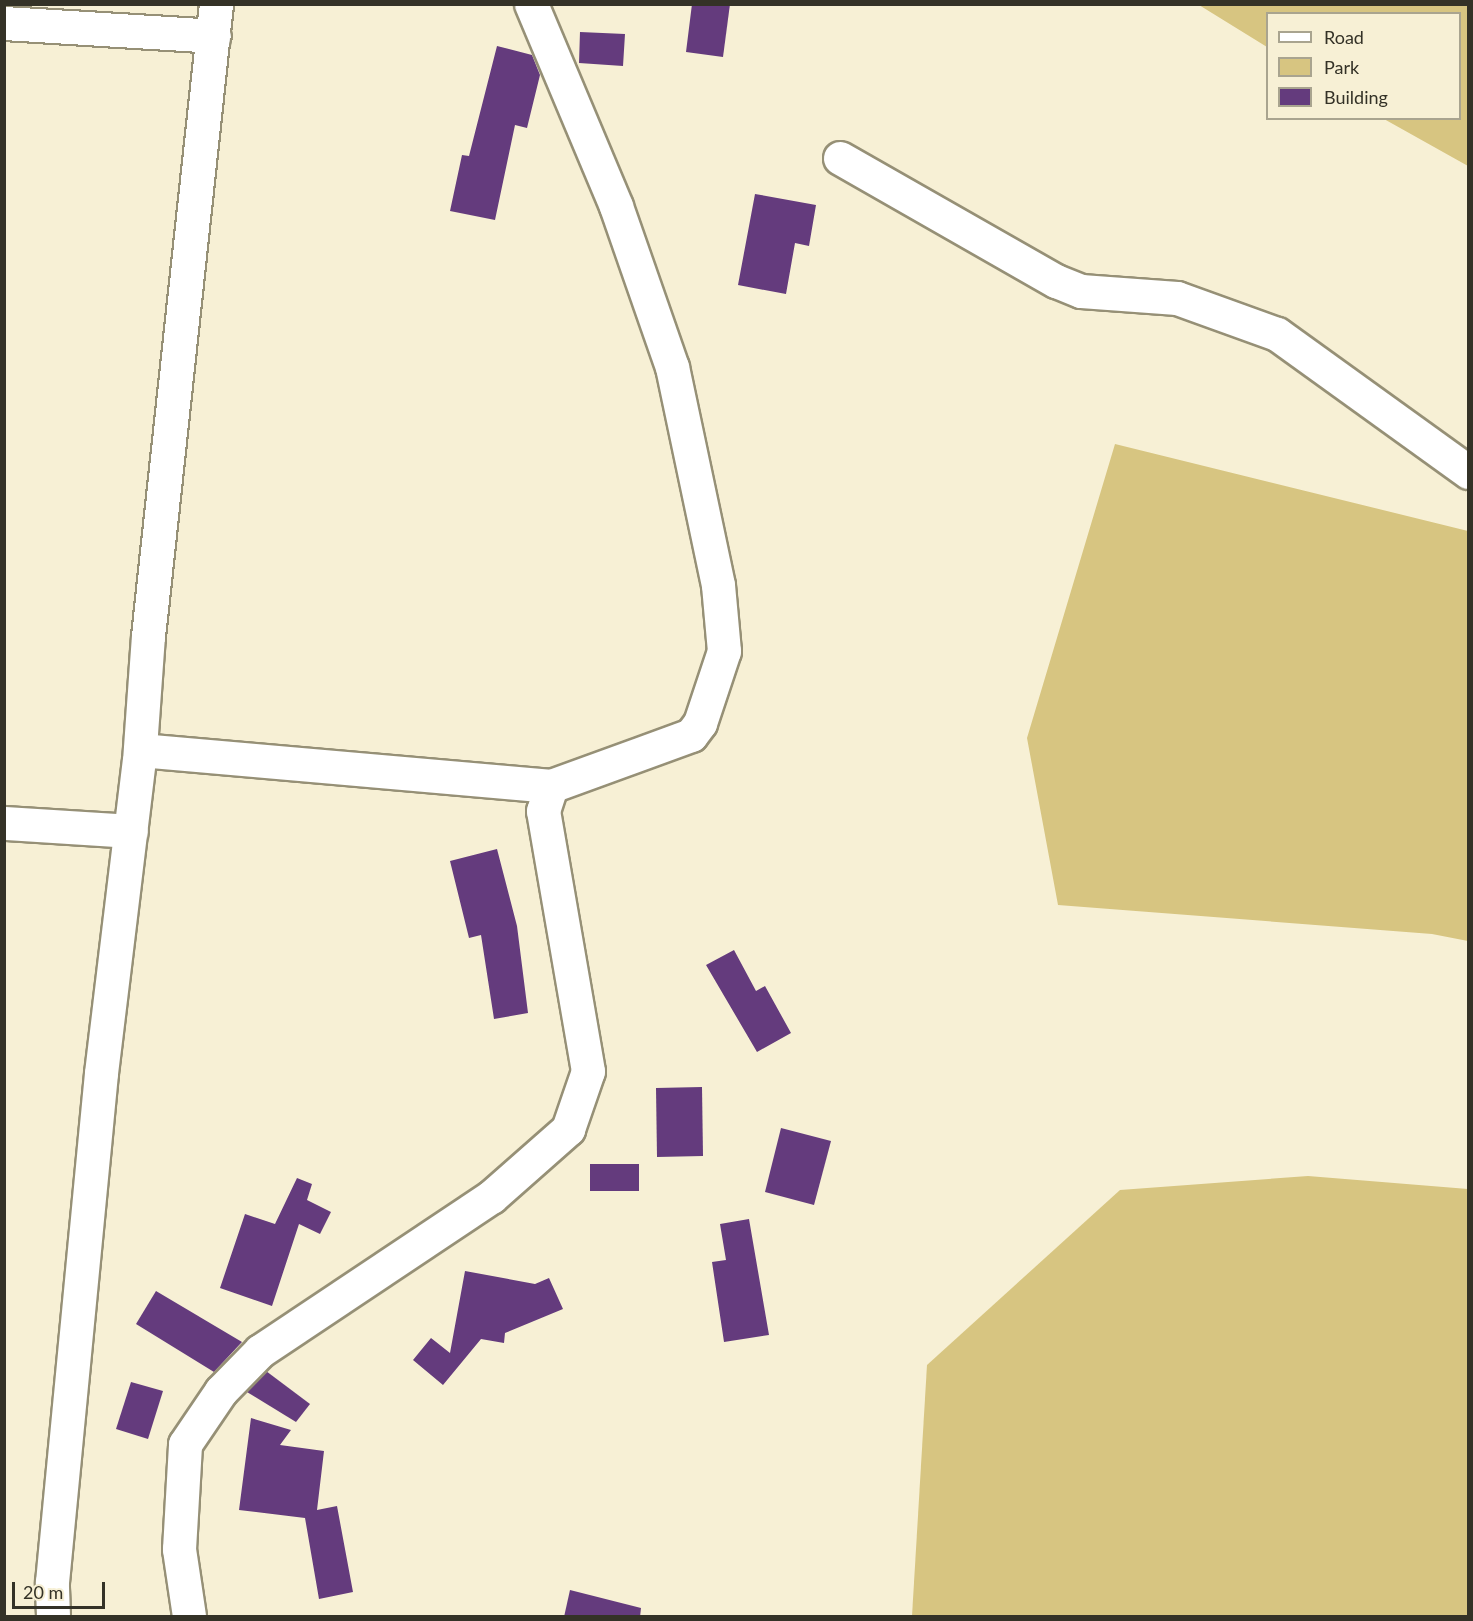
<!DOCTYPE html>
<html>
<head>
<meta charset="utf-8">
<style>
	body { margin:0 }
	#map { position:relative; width:1473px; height:1621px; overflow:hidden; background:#f7f0d5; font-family:Lato,sans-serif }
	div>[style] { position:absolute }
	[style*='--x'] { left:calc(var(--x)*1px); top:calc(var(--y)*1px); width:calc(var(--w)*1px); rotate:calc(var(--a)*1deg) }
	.green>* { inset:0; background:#d7c581 }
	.building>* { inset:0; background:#643b7d }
	.roads { filter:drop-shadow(2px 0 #969076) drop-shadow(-2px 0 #969076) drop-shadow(0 2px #969076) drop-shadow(0 -2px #969076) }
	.minor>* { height:33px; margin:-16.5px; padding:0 16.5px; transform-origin:16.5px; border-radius:16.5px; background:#fff }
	span { translate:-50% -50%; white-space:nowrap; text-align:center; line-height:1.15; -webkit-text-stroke:6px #f7f0d5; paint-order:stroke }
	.frame { position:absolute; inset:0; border:6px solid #343227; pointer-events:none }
	.legend { position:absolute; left:1266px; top:12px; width:195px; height:108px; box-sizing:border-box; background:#f7f0d5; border:2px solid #a9a48f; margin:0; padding:8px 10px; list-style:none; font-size:18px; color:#343227 }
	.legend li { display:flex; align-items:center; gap:12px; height:30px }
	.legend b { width:30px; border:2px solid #a9a48f }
	.scale { position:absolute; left:12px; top:1582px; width:93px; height:27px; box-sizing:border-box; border:3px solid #343227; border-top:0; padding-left:8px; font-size:18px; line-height:21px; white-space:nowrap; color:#343227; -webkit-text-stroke:4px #f7f0d5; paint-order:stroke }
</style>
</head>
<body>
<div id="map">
	<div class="green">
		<i style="clip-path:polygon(1199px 5px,1468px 5px,1468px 166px,1384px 119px,1460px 118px,1460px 14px,1268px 14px,1267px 47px)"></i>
		<i style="clip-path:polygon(1115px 444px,1468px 531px,1468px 941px,1432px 934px,1058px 905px,1027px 738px)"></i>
		<i style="clip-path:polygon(1308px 1176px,1468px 1189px,1468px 1616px,912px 1616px,927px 1365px,1120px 1190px)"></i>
	</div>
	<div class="building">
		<i style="clip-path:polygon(692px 4px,730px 4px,723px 57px,686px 52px)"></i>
		<i style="clip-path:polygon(580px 32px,625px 34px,623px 66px,579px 63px)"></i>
		<i style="clip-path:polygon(497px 46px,532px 55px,540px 75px,527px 128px,515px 125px,495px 220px,450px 211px,462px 155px,469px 156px)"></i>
		<i style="clip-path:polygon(755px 194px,816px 205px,809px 246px,795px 243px,786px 294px,738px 285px)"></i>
		<i style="clip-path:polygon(497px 849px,517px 926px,528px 1013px,494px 1019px,481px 935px,469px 938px,450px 861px)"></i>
		<i style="clip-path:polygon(734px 950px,756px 991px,765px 986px,791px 1033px,757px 1052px,706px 965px)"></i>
		<i style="clip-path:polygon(702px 1087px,703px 1156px,657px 1157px,656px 1088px)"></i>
		<i style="clip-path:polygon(781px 1128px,831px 1141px,814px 1205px,765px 1192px)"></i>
		<i style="clip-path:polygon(590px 1164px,639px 1164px,639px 1191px,590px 1191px)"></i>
		<i style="clip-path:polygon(297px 1178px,312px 1184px,307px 1200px,331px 1212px,320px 1234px,299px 1224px,272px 1306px,220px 1288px,245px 1214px,275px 1224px)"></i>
		<i style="clip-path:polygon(749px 1219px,769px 1335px,724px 1342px,712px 1262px,726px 1260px,720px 1224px)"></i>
		<i style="clip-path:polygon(465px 1271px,535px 1284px,549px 1278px,563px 1309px,505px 1333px,504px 1343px,481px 1339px,443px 1385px,413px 1360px,431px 1338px,450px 1353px)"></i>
		<i style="clip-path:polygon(156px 1291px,242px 1342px,214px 1372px,136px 1324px)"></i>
		<i style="clip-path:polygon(266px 1371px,310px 1404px,296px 1422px,247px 1392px)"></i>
		<i style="clip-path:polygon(131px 1382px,163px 1391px,148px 1439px,116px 1429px)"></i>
		<i style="clip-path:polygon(251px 1418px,291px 1430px,280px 1445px,324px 1451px,317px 1510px,337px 1506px,353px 1592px,319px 1599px,305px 1518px,239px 1510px)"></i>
		<i style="clip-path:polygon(570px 1590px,641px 1608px,640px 1617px,564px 1617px)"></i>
	</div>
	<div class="roads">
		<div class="minor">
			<i style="--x:4;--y:23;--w:210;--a:3.5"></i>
			<i style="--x:840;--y:158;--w:249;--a:29.7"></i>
			<i style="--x:1056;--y:281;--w:27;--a:22"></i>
			<i style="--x:1081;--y:291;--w:96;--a:4.2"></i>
			<i style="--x:1177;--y:298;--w:106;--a:19.8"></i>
			<i style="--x:1277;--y:334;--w:236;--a:35.8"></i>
			<i style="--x:140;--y:750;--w:413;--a:5"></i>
			<i style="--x:551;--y:786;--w:149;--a:-20"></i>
			<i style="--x:691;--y:735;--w:15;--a:-53"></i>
			<i style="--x:700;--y:723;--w:76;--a:-71.6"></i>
			<i style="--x:724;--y:651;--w:66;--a:-95.2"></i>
			<i style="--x:718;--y:585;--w:223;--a:-101.9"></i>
			<i style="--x:672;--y:367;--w:170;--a:-109.2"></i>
			<i style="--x:616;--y:206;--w:219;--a:-112.8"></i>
			<i style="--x:4;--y:823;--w:127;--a:3.6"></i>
			<i style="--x:53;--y:1616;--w:34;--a:-92"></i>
			<i style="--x:52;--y:1582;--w:511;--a:-84.5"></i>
			<i style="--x:101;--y:1073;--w:314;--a:-83.1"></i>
			<i style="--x:139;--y:761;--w:125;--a:-85.9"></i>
			<i style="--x:148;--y:636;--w:636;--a:-83.86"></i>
			<i style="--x:189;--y:1616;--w:68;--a:-98.5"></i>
			<i style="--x:179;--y:1549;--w:105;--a:-86.7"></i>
			<i style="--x:185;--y:1444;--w:64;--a:-55.8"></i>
			<i style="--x:221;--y:1391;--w:56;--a:-45.7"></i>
			<i style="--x:260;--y:1351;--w:278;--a:-33.7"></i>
			<i style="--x:491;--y:1197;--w:103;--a:-41.4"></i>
			<i style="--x:568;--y:1129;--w:61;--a:-71"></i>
			<i style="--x:588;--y:1071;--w:264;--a:-99.8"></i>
			<i style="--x:543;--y:811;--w:26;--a:-72"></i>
		</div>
	</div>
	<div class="frame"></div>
	<ul class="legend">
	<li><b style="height:8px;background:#fff"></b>Road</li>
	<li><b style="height:16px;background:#d7c581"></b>Park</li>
	<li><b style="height:16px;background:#643b7d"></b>Building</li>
	</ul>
	<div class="scale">20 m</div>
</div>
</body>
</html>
